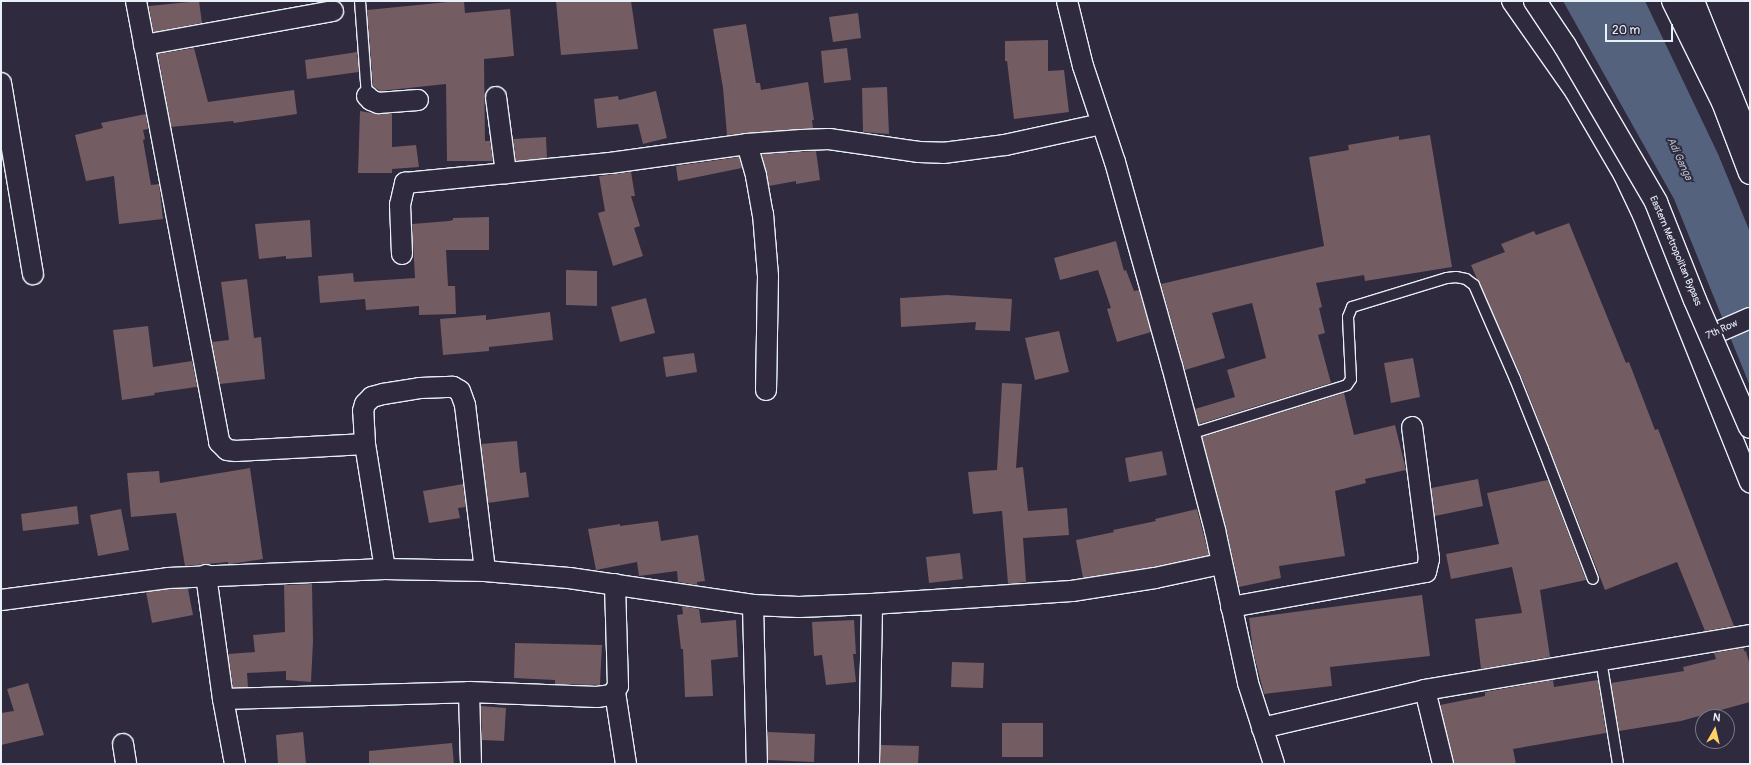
<!DOCTYPE html>
<html>
<head>
<meta charset="utf-8">
<style>
	body { margin:0 }
	#map { position:relative; width:1751px; height:765px; overflow:hidden; background:#2f2a3d; font-family:Pangolin,sans-serif }
	div>[style] { position:absolute }
	[style*='--x'] { left:calc(var(--x)*1px); top:calc(var(--y)*1px); width:calc(var(--w)*1px); rotate:calc(var(--a)*1deg) }
	.water>* { inset:0; background:#55627e }
	.building>* { inset:0; background:#735c62 }
	.roads { filter:drop-shadow(1px 0 #e8f1f8) drop-shadow(-1px 0 #e8f1f8) drop-shadow(0 1px #e8f1f8) drop-shadow(0 -1px #e8f1f8) }
	.service>* { height:10px; margin:-5px; padding:0 5px; transform-origin:5px; border-radius:5px; background:#2f2a3d }
	.minor>* { height:20px; margin:-10px; padding:0 10px; transform-origin:10px; border-radius:10px; background:#2f2a3d }
	.primary>* { height:22px; margin:-11px; padding:0 11px; transform-origin:11px; border-radius:11px; background:#2f2a3d }
	.bridges { filter:drop-shadow(1px 0 #e8f1f8) drop-shadow(-1px 0 #e8f1f8) drop-shadow(0 1px #e8f1f8) drop-shadow(0 -1px #e8f1f8) }
	.primary-bridge>* { height:22px; margin:-11px; padding:0 11px; transform-origin:11px; border-radius:11px; background:#2f2a3d }
	span { translate:-50% -50%; white-space:nowrap; text-align:center; line-height:1.15; -webkit-text-stroke:4px #2f2a3d; paint-order:stroke }
	.street-label { font-size:10px; color:#e8f1f8 }
	.water-label { font-size:11px; color:#adb8c7; font-style:italic }
	.frame { position:absolute; inset:0; border:2px solid #e8f1f8; pointer-events:none }
	.north { position:absolute; left:1695px; top:709px; width:40px; height:40px; box-sizing:border-box; background:#2f2a3d; border:1px solid #797a88; border-radius:50%; rotate:8deg; font-size:11px; font-weight:700; line-height:16px; text-align:center; color:#e8f1f8 }
	.north::after { content:''; display:block; margin:auto; width:14px; height:18px; background:#ffd166; clip-path:polygon(50% 0,100% 100%,50% 72%,0 100%) }
	.scale { position:absolute; left:1605px; top:24px; width:68px; height:18px; box-sizing:border-box; border:2px solid #e8f1f8; border-top:0; padding-left:5px; font-size:12px; line-height:14px; white-space:nowrap; color:#e8f1f8; -webkit-text-stroke:3px #2f2a3d; paint-order:stroke }
</style>
</head>
<body>
<div id="map">
	<div class="water">
		<i style="clip-path:polygon(1563px 1px,1645px 1px,1718px 154px,1750px 232px,1750px 386px,1674px 199px)"></i>
	</div>
	<div class="building">
		<i style="clip-path:polygon(199px 1px,202px 23px,153px 32px,149px 6px)"></i>
		<i style="clip-path:polygon(458px 1px,464px 1px,465px 13px,510px 9px,514px 56px,484px 59px,485px 141px,490px 141px,493px 161px,447px 161px,446px 84px,380px 91px,373px 86px,367px 10px)"></i>
		<i style="clip-path:polygon(556px 1px,631px 1px,638px 49px,561px 55px)"></i>
		<i style="clip-path:polygon(858px 13px,861px 38px,833px 42px,829px 17px)"></i>
		<i style="clip-path:polygon(746px 24px,756px 83px,760px 83px,761px 90px,808px 82px,814px 120px,812px 120px,813px 128px,727px 135px,723px 88px,713px 29px)"></i>
		<i style="clip-path:polygon(1048px 40px,1048px 71px,1064px 70px,1069px 112px,1014px 119px,1007px 61px,1005px 61px,1005px 41px)"></i>
		<i style="clip-path:polygon(194px 48px,208px 102px,294px 90px,297px 114px,234px 123px,233px 121px,171px 127px,158px 54px)"></i>
		<i style="clip-path:polygon(847px 48px,851px 80px,824px 83px,821px 51px)"></i>
		<i style="clip-path:polygon(357px 52px,359px 72px,307px 79px,305px 60px)"></i>
		<i style="clip-path:polygon(887px 87px,889px 134px,863px 132px,862px 88px)"></i>
		<i style="clip-path:polygon(656px 91px,667px 138px,643px 144px,638px 124px,597px 128px,594px 99px,618px 96px,619px 100px)"></i>
		<i style="clip-path:polygon(360px 111px,378px 114px,392px 114px,392px 147px,416px 145px,419px 167px,392px 169px,392px 173px,358px 173px)"></i>
		<i style="clip-path:polygon(146px 114px,148px 129px,143px 130px,145px 139px,143px 140px,151px 185px,159px 184px,163px 219px,119px 224px,114px 176px,86px 181px,75px 135px,103px 128px,101px 123px)"></i>
		<i style="clip-path:polygon(1430px 135px,1452px 267px,1365px 281px,1364px 275px,1316px 283px,1322px 307px,1319px 308px,1325px 333px,1318px 335px,1331px 383px,1199px 424px,1195px 409px,1235px 397px,1227px 370px,1266px 358px,1252px 303px,1212px 313px,1225px 358px,1185px 370px,1161px 284px,1324px 246px,1309px 157px,1349px 150px,1348px 145px,1399px 136px,1399px 140px)"></i>
		<i style="clip-path:polygon(546px 137px,547px 158px,516px 161px,513px 139px)"></i>
		<i style="clip-path:polygon(816px 151px,820px 180px,796px 184px,796px 181px,769px 186px,762px 154px)"></i>
		<i style="clip-path:polygon(739px 157px,742px 168px,678px 181px,676px 166px)"></i>
		<i style="clip-path:polygon(631px 172px,635px 196px,631px 196px,640px 226px,634px 228px,643px 256px,613px 266px,598px 213px,605px 211px,599px 176px)"></i>
		<i style="clip-path:polygon(489px 217px,489px 250px,446px 250px,448px 286px,455px 286px,456px 314px,419px 315px,419px 306px,366px 310px,365px 299px,320px 303px,318px 276px,353px 273px,354px 282px,415px 278px,412px 224px,449px 221px,453px 220px,453px 218px)"></i>
		<i style="clip-path:polygon(310px 220px,312px 257px,286px 259px,286px 256px,259px 259px,255px 224px)"></i>
		<i style="clip-path:polygon(1569px 223px,1626px 363px,1629px 362px,1655px 430px,1658px 429px,1734px 626px,1705px 631px,1677px 562px,1605px 590px,1522px 378px,1477px 279px,1471px 265px,1505px 252px,1501px 244px,1534px 231px,1536px 235px)"></i>
		<i style="clip-path:polygon(1116px 241px,1124px 271px,1126px 270px,1134px 291px,1139px 290px,1151px 332px,1117px 342px,1107px 309px,1111px 308px,1098px 270px,1060px 280px,1054px 258px)"></i>
		<i style="clip-path:polygon(566px 270px,597px 271px,597px 306px,566px 305px)"></i>
		<i style="clip-path:polygon(247px 279px,254px 338px,261px 337px,265px 379px,220px 384px,212px 342px,229px 340px,221px 282px)"></i>
		<i style="clip-path:polygon(947px 295px,1012px 299px,1010px 331px,975px 330px,976px 322px,901px 327px,900px 298px)"></i>
		<i style="clip-path:polygon(646px 298px,655px 333px,620px 342px,611px 307px)"></i>
		<i style="clip-path:polygon(550px 312px,553px 340px,489px 347px,489px 351px,443px 355px,440px 319px,486px 315px,486px 320px)"></i>
		<i style="clip-path:polygon(148px 326px,153px 367px,192px 361px,197px 386px,196px 387px,154px 393px,155px 395px,122px 400px,113px 330px)"></i>
		<i style="clip-path:polygon(1059px 331px,1069px 372px,1035px 380px,1025px 338px)"></i>
		<i style="clip-path:polygon(694px 353px,697px 372px,666px 377px,663px 357px)"></i>
		<i style="clip-path:polygon(1413px 358px,1420px 397px,1391px 403px,1384px 363px)"></i>
		<i style="clip-path:polygon(1002px 383px,1022px 384px,1016px 468px,1023px 467px,1028px 511px,1067px 508px,1069px 535px,1023px 538px,1026px 582px,1008px 584px,1002px 511px,973px 514px,968px 472px,997px 470px)"></i>
		<i style="clip-path:polygon(1344px 393px,1354px 435px,1395px 425px,1406px 470px,1365px 479px,1366px 483px,1335px 491px,1345px 556px,1279px 566px,1281px 578px,1239px 587px,1226px 527px,1202px 437px)"></i>
		<i style="clip-path:polygon(517px 441px,520px 473px,526px 472px,529px 497px,488px 503px,481px 444px)"></i>
		<i style="clip-path:polygon(1162px 451px,1167px 475px,1129px 482px,1125px 458px)"></i>
		<i style="clip-path:polygon(250px 468px,263px 559px,231px 564px,228px 564px,228px 562px,185px 566px,176px 513px,131px 517px,127px 473px,159px 471px,160px 483px)"></i>
		<i style="clip-path:polygon(1478px 479px,1483px 506px,1435px 516px,1431px 488px)"></i>
		<i style="clip-path:polygon(1548px 480px,1586px 580px,1540px 590px,1550px 657px,1481px 669px,1475px 619px,1522px 613px,1512px 567px,1451px 579px,1446px 554px,1499px 544px,1487px 493px)"></i>
		<i style="clip-path:polygon(463px 484px,466px 507px,458px 508px,460px 518px,429px 523px,423px 491px)"></i>
		<i style="clip-path:polygon(77px 506px,79px 524px,23px 531px,21px 514px)"></i>
		<i style="clip-path:polygon(121px 509px,129px 550px,98px 556px,90px 515px)"></i>
		<i style="clip-path:polygon(1197px 509px,1209px 555px,1153px 567px,1083px 578px,1076px 540px,1114px 532px,1113px 530px,1156px 521px,1155px 519px)"></i>
		<i style="clip-path:polygon(658px 521px,661px 541px,698px 535px,705px 581px,697px 582px,697px 585px,678px 582px,677px 571px,639px 576px,637px 562px,596px 570px,588px 529px,620px 524px,620px 526px)"></i>
		<i style="clip-path:polygon(960px 553px,963px 579px,929px 583px,926px 557px)"></i>
		<i style="clip-path:polygon(312px 584px,313px 641px,311px 682px,286px 680px,286px 671px,247px 673px,248px 687px,233px 687px,228px 654px,255px 652px,253px 635px,285px 632px,284px 585px)"></i>
		<i style="clip-path:polygon(169px 589px,188px 589px,193px 615px,152px 623px,146px 592px)"></i>
		<i style="clip-path:polygon(1422px 595px,1430px 656px,1330px 667px,1332px 686px,1264px 694px,1253px 651px,1249px 618px)"></i>
		<i style="clip-path:polygon(682px 606px,699px 609px,701px 623px,736px 620px,738px 657px,711px 660px,713px 696px,685px 697px,683px 649px,681px 649px,677px 615px,683px 614px)"></i>
		<i style="clip-path:polygon(854px 620px,856px 654px,853px 654px,856px 682px,826px 685px,822px 655px,814px 656px,812px 622px)"></i>
		<i style="clip-path:polygon(515px 643px,602px 645px,600px 685px,555px 684px,555px 680px,514px 678px)"></i>
		<i style="clip-path:polygon(1743px 648px,1745px 652px,1746px 651px,1750px 666px,1750px 702px,1681px 721px,1619px 731px,1611px 683px,1684px 671px,1683px 667px,1716px 659px,1714px 653px)"></i>
		<i style="clip-path:polygon(952px 662px,984px 663px,983px 688px,951px 687px)"></i>
		<i style="clip-path:polygon(1553px 680px,1554px 687px,1598px 680px,1606px 733px,1513px 749px,1516px 764px,1454px 764px,1440px 705px,1485px 696px,1485px 692px)"></i>
		<i style="clip-path:polygon(28px 683px,44px 735px,1px 745px,1px 713px,14px 711px,7px 689px)"></i>
		<i style="clip-path:polygon(481px 706px,506px 708px,504px 741px,482px 740px)"></i>
		<i style="clip-path:polygon(1002px 723px,1043px 723px,1043px 757px,1002px 757px)"></i>
		<i style="clip-path:polygon(303px 732px,306px 764px,278px 764px,276px 735px)"></i>
		<i style="clip-path:polygon(768px 732px,815px 734px,814px 762px,768px 760px)"></i>
		<i style="clip-path:polygon(452px 743px,454px 764px,369px 764px,369px 751px)"></i>
		<i style="clip-path:polygon(881px 745px,919px 746px,918px 764px,880px 764px)"></i>
	</div>
	<div class="roads">
		<div class="service">
			<i style="--x:360;--y:1;--w:95;--a:85.8"></i>
			<i style="--x:1190;--y:434;--w:164;--a:-17.3"></i>
			<i style="--x:1347;--y:385;--w:7;--a:-56"></i>
			<i style="--x:1351;--y:379;--w:62;--a:-92.8"></i>
			<i style="--x:1348;--y:317;--w:11;--a:-68"></i>
			<i style="--x:1352;--y:307;--w:99;--a:-17"></i>
			<i style="--x:1447;--y:278;--w:9;--a:-6"></i>
			<i style="--x:1456;--y:277;--w:10;--a:11"></i>
			<i style="--x:1466;--y:279;--w:10;--a:37"></i>
			<i style="--x:1474;--y:285;--w:103;--a:66.4"></i>
			<i style="--x:1515;--y:379;--w:75;--a:68.2"></i>
			<i style="--x:1543;--y:449;--w:139;--a:69"></i>
			<i style="--x:1601;--y:660;--w:105;--a:80.7"></i>
		</div>
		<div class="minor">
			<i style="--x:136;--y:1;--w:449;--a:79.3"></i>
			<i style="--x:219;--y:442;--w:11;--a:45"></i>
			<i style="--x:227;--y:450;--w:9;--a:6"></i>
			<i style="--x:236;--y:451;--w:129;--a:-3.1"></i>
			<i style="--x:1067;--y:1;--w:67;--a:76.2"></i>
			<i style="--x:1083;--y:66;--w:101;--a:71.6"></i>
			<i style="--x:1115;--y:162;--w:212;--a:74.4"></i>
			<i style="--x:1172;--y:366;--w:170;--a:75.3"></i>
			<i style="--x:1215;--y:530;--w:157;--a:77.8"></i>
			<i style="--x:1248;--y:683;--w:85;--a:72.2"></i>
			<i style="--x:1512;--y:1;--w:110;--a:55"></i>
			<i style="--x:1575;--y:91;--w:97;--a:59.7"></i>
			<i style="--x:1624;--y:175;--w:44;--a:64.6"></i>
			<i style="--x:1643;--y:215;--w:288;--a:68.2"></i>
			<i style="--x:1694;--y:1;--w:150;--a:68.1"></i>
			<i style="--x:144;--y:45;--w:192;--a:-10.2"></i>
			<i style="--x:1;--y:83;--w:194;--a:80.5"></i>
			<i style="--x:367;--y:96;--w:6;--a:45"></i>
			<i style="--x:371;--y:100;--w:8;--a:23"></i>
			<i style="--x:378;--y:103;--w:40;--a:-4.3"></i>
			<i style="--x:496;--y:97;--w:77;--a:82.5"></i>
			<i style="--x:747;--y:144;--w:33;--a:74"></i>
			<i style="--x:756;--y:176;--w:39;--a:80"></i>
			<i style="--x:763;--y:214;--w:62;--a:85.4"></i>
			<i style="--x:768;--y:276;--w:114;--a:91"></i>
			<i style="--x:402;--y:254;--w:49;--a:-92.3"></i>
			<i style="--x:400;--y:205;--w:23;--a:-77"></i>
			<i style="--x:405;--y:183;--w:206;--a:-5.6"></i>
			<i style="--x:610;--y:163;--w:138;--a:-7.9"></i>
			<i style="--x:747;--y:144;--w:55;--a:-4.2"></i>
			<i style="--x:802;--y:140;--w:27;--a:-2"></i>
			<i style="--x:829;--y:139;--w:91;--a:8.2"></i>
			<i style="--x:919;--y:152;--w:24;--a:2"></i>
			<i style="--x:943;--y:153;--w:63;--a:-7.4"></i>
			<i style="--x:1005;--y:145;--w:98;--a:-12.3"></i>
			<i style="--x:1695;--y:342;--w:60;--a:-23.6"></i>
			<i style="--x:385;--y:569;--w:127;--a:-99.1"></i>
			<i style="--x:365;--y:444;--w:33;--a:-93"></i>
			<i style="--x:363;--y:411;--w:7;--a:-74"></i>
			<i style="--x:365;--y:404;--w:10;--a:-45"></i>
			<i style="--x:372;--y:397;--w:11;--a:-15"></i>
			<i style="--x:383;--y:394;--w:37;--a:-9"></i>
			<i style="--x:420;--y:388;--w:33;--a:-2"></i>
			<i style="--x:453;--y:387;--w:8;--a:30"></i>
			<i style="--x:460;--y:391;--w:15;--a:70"></i>
			<i style="--x:465;--y:405;--w:167;--a:83.1"></i>
			<i style="--x:206;--y:575;--w:125;--a:82.2"></i>
			<i style="--x:223;--y:699;--w:66;--a:79.5"></i>
			<i style="--x:1;--y:600;--w:168;--a:-7.5"></i>
			<i style="--x:168;--y:578;--w:217;--a:-2.4"></i>
			<i style="--x:385;--y:569;--w:100;--a:1.1"></i>
			<i style="--x:485;--y:571;--w:84;--a:4.8"></i>
			<i style="--x:569;--y:578;--w:186;--a:8.3"></i>
			<i style="--x:753;--y:605;--w:46;--a:2.5"></i>
			<i style="--x:799;--y:607;--w:73;--a:-2.4"></i>
			<i style="--x:872;--y:604;--w:200;--a:-3.7"></i>
			<i style="--x:1072;--y:591;--w:84;--a:-8.9"></i>
			<i style="--x:1155;--y:578;--w:67;--a:-12"></i>
			<i style="--x:753;--y:605;--w:159;--a:88.6"></i>
			<i style="--x:1231;--y:607;--w:198;--a:-10.2"></i>
			<i style="--x:1426;--y:572;--w:13;--a:-77"></i>
			<i style="--x:1429;--y:559;--w:133;--a:-97.3"></i>
			<i style="--x:1425;--y:690;--w:76;--a:76.3"></i>
			<i style="--x:469;--y:692;--w:128;--a:2.2"></i>
			<i style="--x:597;--y:697;--w:15;--a:-8"></i>
			<i style="--x:612;--y:695;--w:11;--a:-56"></i>
			<i style="--x:618;--y:686;--w:102;--a:-91.7"></i>
			<i style="--x:615;--y:692;--w:73;--a:81.3"></i>
			<i style="--x:223;--y:699;--w:246;--a:-1.6"></i>
			<i style="--x:469;--y:692;--w:72;--a:88.4"></i>
			<i style="--x:1262;--y:728;--w:167;--a:-13.1"></i>
			<i style="--x:1425;--y:690;--w:330;--a:-9.6"></i>
			<i style="--x:123;--y:744;--w:20;--a:81"></i>
			<i style="--x:869;--y:764;--w:160;--a:-88.9"></i>
		</div>
		<div class="primary">
			<i style="--x:1673;--y:1;--w:113;--a:63.7"></i>
			<i style="--x:1723;--y:102;--w:76;--a:69.2"></i>
		</div>
	</div>
	<div class="bridges">
		<div class="primary-bridge">
			<i style="--x:1535;--y:1;--w:54;--a:56.3"></i>
			<i style="--x:1565;--y:46;--w:181;--a:59.7"></i>
			<i style="--x:1656;--y:202;--w:105;--a:68.3"></i>
			<i style="--x:1695;--y:300;--w:138;--a:66.6"></i>
		</div>
	</div>
	<div class="street-label">
		<span style="left:1675px;top:251px;rotate:67deg">Eastern Metropolitan Bypass</span>
		<span style="left:1722px;top:330px;rotate:-24deg">7th Row</span>
	</div>
	<div class="water-label">
		<span style="left:1679px;top:159px;rotate:65deg">Adi Ganga</span>
	</div>
	<div class="frame"></div>
	<div class="north">N</div>
	<div class="scale">20 m</div>
</div>
</body>
</html>
